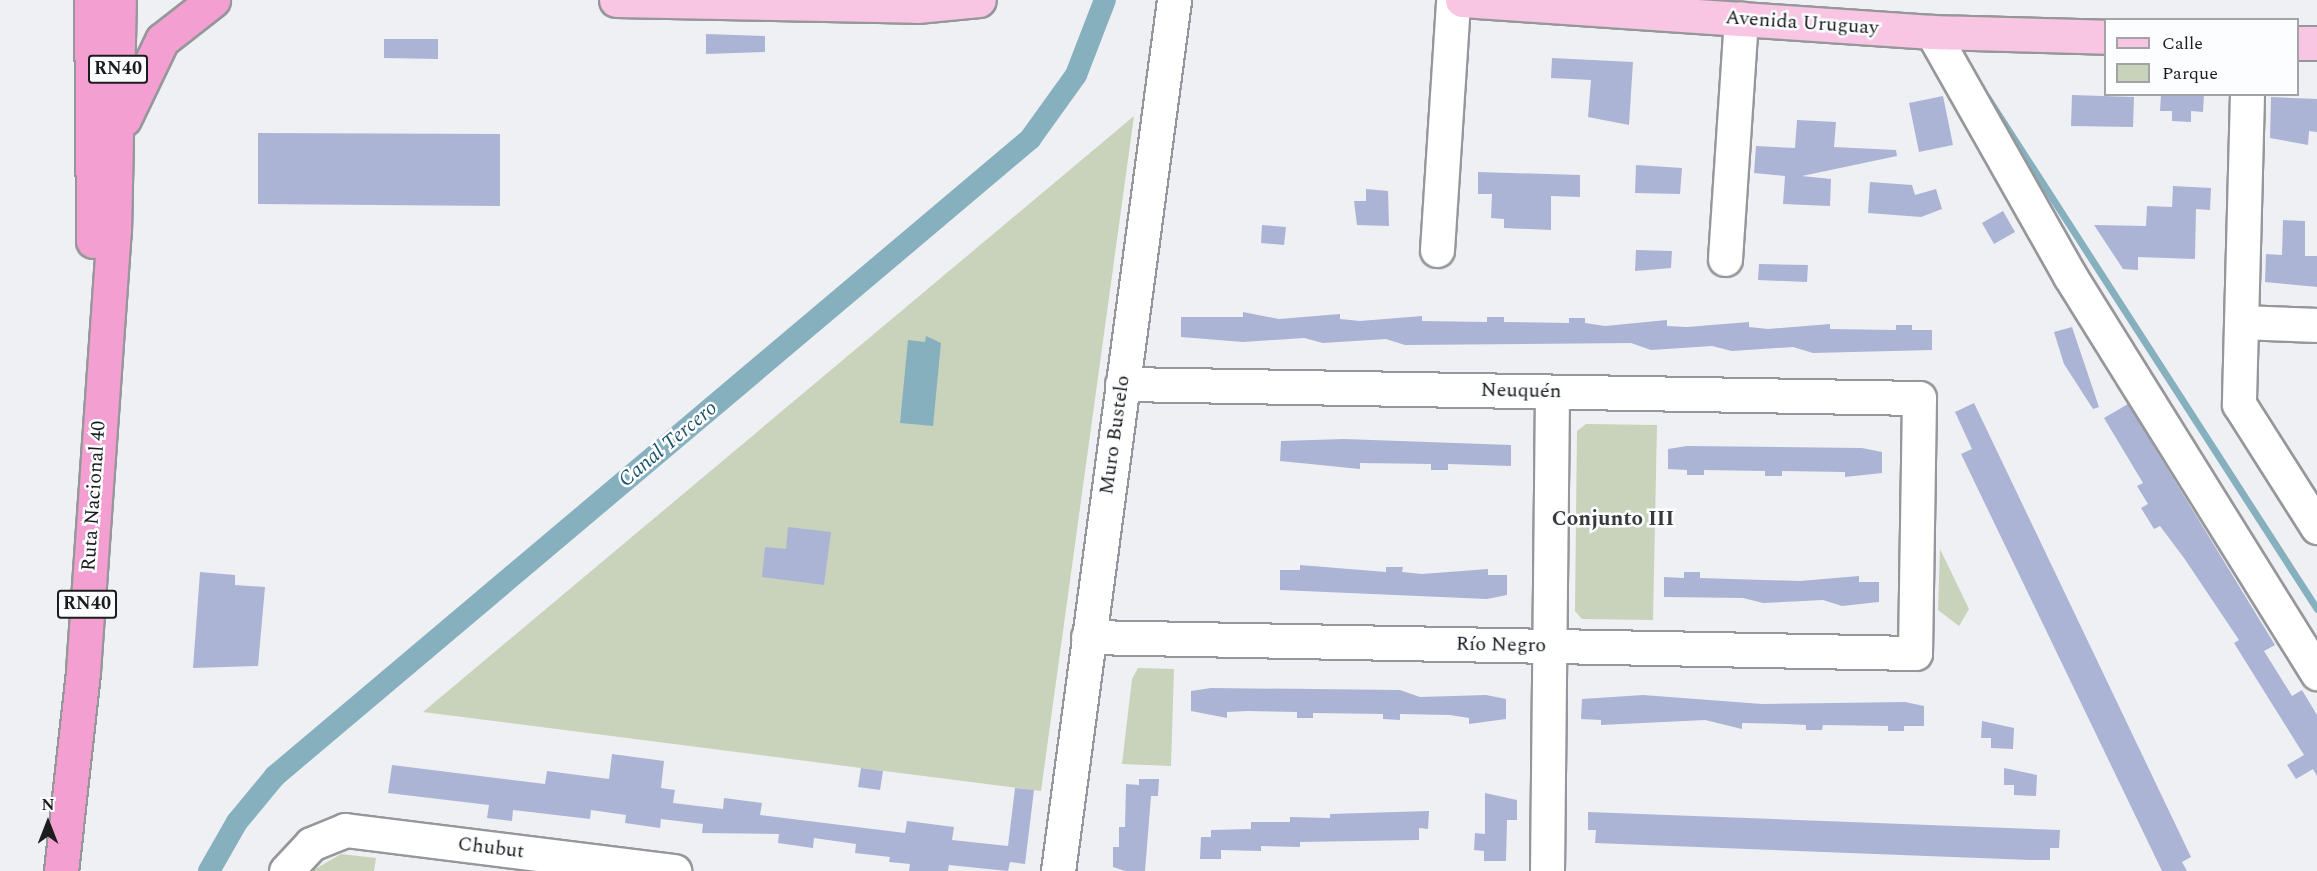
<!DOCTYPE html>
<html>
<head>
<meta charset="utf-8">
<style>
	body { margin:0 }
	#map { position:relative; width:2317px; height:871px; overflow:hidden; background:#eff0f3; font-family:Spectral,serif }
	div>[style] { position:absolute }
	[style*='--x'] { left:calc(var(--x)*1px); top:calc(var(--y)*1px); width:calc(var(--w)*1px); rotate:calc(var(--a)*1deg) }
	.green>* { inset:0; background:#c9d2ba }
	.water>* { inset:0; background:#87b0bf }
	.stream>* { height:7px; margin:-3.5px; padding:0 3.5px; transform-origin:3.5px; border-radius:3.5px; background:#87b0bf }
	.canal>* { height:22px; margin:-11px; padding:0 11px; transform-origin:11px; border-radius:11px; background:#87b0bf }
	.building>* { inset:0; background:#acb4d6 }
	.roads { filter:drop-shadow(2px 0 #96979a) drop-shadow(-2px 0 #96979a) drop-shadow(0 2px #96979a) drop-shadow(0 -2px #96979a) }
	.minor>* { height:33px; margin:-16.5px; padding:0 16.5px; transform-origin:16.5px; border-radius:16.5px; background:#fff }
	.major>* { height:33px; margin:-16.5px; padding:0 16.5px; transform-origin:16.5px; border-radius:16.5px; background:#f8c5e3 }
	.highway>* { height:33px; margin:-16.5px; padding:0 16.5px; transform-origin:16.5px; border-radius:16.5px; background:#f49fd1 }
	span { translate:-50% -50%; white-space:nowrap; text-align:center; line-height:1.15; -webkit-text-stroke:5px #fcfdff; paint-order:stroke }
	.shield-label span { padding:2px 4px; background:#fcfdff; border:2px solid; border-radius:4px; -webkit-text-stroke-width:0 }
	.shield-label { font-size:18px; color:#1c1c1d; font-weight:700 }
	.street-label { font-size:20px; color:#1c1c1d }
	.water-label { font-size:21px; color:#1c5464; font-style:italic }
	.neighbourhood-label { font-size:21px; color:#39393c; font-weight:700 }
	.legend { position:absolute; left:2104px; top:18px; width:195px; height:78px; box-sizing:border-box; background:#fcfdff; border:2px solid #a2a3a5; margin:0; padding:8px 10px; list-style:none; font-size:18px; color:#1c1c1d }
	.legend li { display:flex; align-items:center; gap:12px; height:30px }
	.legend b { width:30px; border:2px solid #a2a3a5 }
	.north { position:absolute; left:18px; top:793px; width:60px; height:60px; -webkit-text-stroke:4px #fcfdff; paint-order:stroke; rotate:0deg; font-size:16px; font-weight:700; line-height:24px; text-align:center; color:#1c1c1d }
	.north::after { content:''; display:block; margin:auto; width:21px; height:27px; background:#1c1c1d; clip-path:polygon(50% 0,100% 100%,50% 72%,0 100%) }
</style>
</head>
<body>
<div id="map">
	<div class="green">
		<i style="clip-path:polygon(1134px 116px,1041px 791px,423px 712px)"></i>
		<i style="clip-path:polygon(1586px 424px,1657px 425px,1653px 620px,1582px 619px,1575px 611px,1577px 431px)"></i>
		<i style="clip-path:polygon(1940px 549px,1969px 609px,1959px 626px,1938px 610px)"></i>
		<i style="clip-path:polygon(1138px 668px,1174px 669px,1171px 766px,1122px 764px,1132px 679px)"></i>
		<i style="clip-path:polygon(341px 854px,376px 858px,374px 871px,312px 871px)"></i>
	</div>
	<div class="water">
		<i style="clip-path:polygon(926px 336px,941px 343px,933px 426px,900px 423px,908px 340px,925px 342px)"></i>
	</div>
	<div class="stream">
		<i style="--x:1987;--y:97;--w:609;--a:57.2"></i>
	</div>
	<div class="canal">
		<i style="--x:209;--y:871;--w:56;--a:-60.3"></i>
		<i style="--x:237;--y:822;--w:60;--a:-50.4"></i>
		<i style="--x:275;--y:776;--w:988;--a:-40.15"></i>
		<i style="--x:1030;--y:139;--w:79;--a:-54.3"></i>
		<i style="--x:1076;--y:75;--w:80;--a:-68.9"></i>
	</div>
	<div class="building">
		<i style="clip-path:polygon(706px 34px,765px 36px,765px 52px,706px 54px)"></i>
		<i style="clip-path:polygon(384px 39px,438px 39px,438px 59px,384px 58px)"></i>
		<i style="clip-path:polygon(1552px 58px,1633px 62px,1629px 125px,1588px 117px,1591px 80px,1551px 78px)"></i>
		<i style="clip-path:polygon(2161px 94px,2204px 94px,2203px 112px,2191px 111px,2191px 122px,2172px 121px,2172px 111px,2160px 111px)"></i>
		<i style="clip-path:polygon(2072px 95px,2134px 97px,2133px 127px,2071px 126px)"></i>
		<i style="clip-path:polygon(1943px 96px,1953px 145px,1919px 152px,1909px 103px)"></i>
		<i style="clip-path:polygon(2271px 97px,2317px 99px,2317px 132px,2309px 131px,2308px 145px,2270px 138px)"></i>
		<i style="clip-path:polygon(1797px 120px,1836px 122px,1834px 147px,1896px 150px,1897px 156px,1802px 176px,1831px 179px,1830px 206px,1783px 204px,1785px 176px,1754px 173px,1756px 146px,1795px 148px)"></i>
		<i style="clip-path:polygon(258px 133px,500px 134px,500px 206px,258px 204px)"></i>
		<i style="clip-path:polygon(1636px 165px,1682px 168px,1680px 194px,1635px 193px)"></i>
		<i style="clip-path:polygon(1478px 172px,1580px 175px,1580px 197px,1551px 196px,1551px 230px,1504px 228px,1504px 219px,1491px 218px,1492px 194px,1478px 194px)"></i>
		<i style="clip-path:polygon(1870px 182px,1912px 185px,1915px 195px,1936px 189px,1942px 209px,1921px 217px,1868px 213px)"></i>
		<i style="clip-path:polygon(2173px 186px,2211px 188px,2210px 210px,2196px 209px,2195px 259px,2138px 257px,2138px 270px,2123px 269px,2094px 225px,2146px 226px,2147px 206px,2172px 207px)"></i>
		<i style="clip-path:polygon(1366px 189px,1388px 191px,1389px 226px,1357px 225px,1354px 201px,1366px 201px)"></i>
		<i style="clip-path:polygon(2003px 211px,2015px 232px,1994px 244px,1982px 223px)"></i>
		<i style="clip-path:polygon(2283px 220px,2305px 221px,2305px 256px,2317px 256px,2317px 287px,2265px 282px,2266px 254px,2282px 255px)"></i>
		<i style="clip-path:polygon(1262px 225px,1286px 227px,1284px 245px,1261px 243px)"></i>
		<i style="clip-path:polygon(1636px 250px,1672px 251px,1671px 268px,1635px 271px)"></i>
		<i style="clip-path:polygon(1759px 264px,1808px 265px,1807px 282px,1758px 280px)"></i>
		<i style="clip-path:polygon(1243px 312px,1279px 319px,1340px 314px,1340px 319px,1360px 321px,1422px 316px,1422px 321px,1487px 322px,1487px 317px,1504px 317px,1504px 322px,1569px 323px,1569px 318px,1585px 318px,1585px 323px,1605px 326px,1667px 320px,1667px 326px,1687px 327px,1749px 322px,1749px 327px,1768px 329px,1830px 324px,1830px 329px,1896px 330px,1896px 325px,1912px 325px,1912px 330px,1932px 330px,1932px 350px,1813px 353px,1793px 347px,1732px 351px,1712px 346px,1651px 350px,1631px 343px,1405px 345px,1386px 339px,1323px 343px,1304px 338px,1243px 342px,1181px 337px,1181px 317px,1243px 317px)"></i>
		<i style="clip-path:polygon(2072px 327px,2099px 407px,2093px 409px,2064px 364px,2054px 332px)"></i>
		<i style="clip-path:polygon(1974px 403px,2191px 857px,2182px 862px,2187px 871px,2162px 871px,1961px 454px,1972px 449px,1955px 412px)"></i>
		<i style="clip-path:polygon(2128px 404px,2275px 645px,2264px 651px,2292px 696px,2302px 690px,2317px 715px,2317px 776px,2313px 769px,2296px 779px,2287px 765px,2304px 755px,2234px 643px,2239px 640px,2184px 558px,2160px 526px,2154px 529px,2141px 508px,2148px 504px,2137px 486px,2143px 483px,2104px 418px)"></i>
		<i style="clip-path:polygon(1344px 439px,1511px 445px,1511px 466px,1448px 464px,1448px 470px,1431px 470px,1431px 464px,1360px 463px,1360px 469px,1280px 461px,1281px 441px)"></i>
		<i style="clip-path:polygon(1687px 446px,1862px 448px,1882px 452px,1882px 473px,1845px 477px,1845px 472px,1782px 471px,1782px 476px,1765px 476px,1765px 471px,1704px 470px,1704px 475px,1687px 475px,1687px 470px,1668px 469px,1668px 449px)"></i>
		<i style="clip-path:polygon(788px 527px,831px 532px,824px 585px,762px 577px,765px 547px,786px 549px)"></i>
		<i style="clip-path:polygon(1300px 565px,1386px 572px,1386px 567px,1403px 567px,1402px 572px,1422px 574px,1488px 569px,1488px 575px,1507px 575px,1507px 595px,1487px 599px,1280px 590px,1280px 570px,1300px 570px)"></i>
		<i style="clip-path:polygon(200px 572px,235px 575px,235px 585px,265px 587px,258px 666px,193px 668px)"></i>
		<i style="clip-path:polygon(1684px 572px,1700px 572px,1700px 578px,1800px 581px,1859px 576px,1859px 582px,1879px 582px,1879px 602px,1842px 606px,1823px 600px,1763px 603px,1743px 598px,1664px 597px,1664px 577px,1684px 578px)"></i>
		<i style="clip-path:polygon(1211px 688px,1400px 690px,1420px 697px,1486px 695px,1506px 699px,1506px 719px,1469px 724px,1469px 718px,1450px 715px,1400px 714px,1400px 720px,1383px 719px,1383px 714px,1313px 713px,1313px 718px,1297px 718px,1297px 712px,1247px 711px,1227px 712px,1227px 718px,1191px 711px,1191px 691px)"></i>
		<i style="clip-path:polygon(1643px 695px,1762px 704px,1905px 702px,1924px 706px,1924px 726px,1904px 726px,1904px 731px,1888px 731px,1888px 726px,1823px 725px,1822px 730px,1806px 730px,1806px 725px,1786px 724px,1742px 723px,1742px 729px,1705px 720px,1601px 725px,1601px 720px,1581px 719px,1582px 699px)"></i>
		<i style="clip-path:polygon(1982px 721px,2014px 728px,2013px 749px,1991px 748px,1991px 738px,1981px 738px)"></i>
		<i style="clip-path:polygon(612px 754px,664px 761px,661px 788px,675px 790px,673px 803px,723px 809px,724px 798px,762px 803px,760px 815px,905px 833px,907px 821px,954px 827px,952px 840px,1008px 846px,1015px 788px,1034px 790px,1025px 864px,1010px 862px,1008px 871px,949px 865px,948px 871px,909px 871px,910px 864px,889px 862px,890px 857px,855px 853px,856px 844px,814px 838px,813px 848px,778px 843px,779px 834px,702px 833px,703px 824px,661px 819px,660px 828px,625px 823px,626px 815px,591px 810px,590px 819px,513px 810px,512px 821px,487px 818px,489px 805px,388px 793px,392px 765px,545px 784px,547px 771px,609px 779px)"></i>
		<i style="clip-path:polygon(861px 768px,883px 771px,880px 790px,858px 787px)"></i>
		<i style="clip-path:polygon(2004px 768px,2037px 775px,2036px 796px,2014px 795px,2014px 785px,2004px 785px)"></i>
		<i style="clip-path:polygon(1139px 779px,1159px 779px,1158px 796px,1151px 796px,1145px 871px,1125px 871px,1113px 867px,1113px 847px,1119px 847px,1119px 827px,1125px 827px,1126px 784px,1139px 785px)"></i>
		<i style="clip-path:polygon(1485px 793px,1517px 800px,1517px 820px,1507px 820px,1506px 861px,1484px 861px,1484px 851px,1474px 850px,1475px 833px,1485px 834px)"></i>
		<i style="clip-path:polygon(1429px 811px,1428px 829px,1419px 828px,1419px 840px,1300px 842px,1300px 847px,1261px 846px,1261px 851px,1221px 850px,1221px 859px,1200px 859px,1201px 837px,1211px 837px,1211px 830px,1251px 829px,1251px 822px,1290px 822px,1290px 817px,1330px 818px,1330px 814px)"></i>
		<i style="clip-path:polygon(1588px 812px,2060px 830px,2059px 848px,2050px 848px,2050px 860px,2030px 860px,1595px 843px,1596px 830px,1588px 830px)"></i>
	</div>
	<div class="roads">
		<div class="minor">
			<i style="--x:1932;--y:32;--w:280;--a:60.5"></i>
			<i style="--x:2070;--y:276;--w:468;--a:58.1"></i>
			<i style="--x:2247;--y:94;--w:310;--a:91.5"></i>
			<i style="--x:2239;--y:404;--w:146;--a:57.6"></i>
			<i style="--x:1437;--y:250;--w:251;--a:-86.3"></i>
			<i style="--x:1725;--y:259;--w:241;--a:-86.2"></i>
			<i style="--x:2241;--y:322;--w:76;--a:2.3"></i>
			<i style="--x:1088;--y:637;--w:827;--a:1.11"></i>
			<i style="--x:1915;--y:653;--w:255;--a:-89.1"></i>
			<i style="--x:1919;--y:398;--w:797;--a:-178.99"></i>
			<i style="--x:286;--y:871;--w:37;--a:-47"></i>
			<i style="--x:311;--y:844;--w:37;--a:-22"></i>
			<i style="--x:345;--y:830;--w:332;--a:7.1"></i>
			<i style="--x:1058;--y:871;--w:879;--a:-82.41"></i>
			<i style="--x:1547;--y:871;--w:479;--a:-89.4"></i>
		</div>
		<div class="major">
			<i style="--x:616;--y:0;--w:301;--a:1.1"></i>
			<i style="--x:917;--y:6;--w:62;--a:-5.5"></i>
			<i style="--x:1462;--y:0;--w:471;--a:3.9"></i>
			<i style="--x:1932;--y:32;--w:174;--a:1.6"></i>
			<i style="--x:2298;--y:43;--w:19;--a:0"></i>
		</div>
		<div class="highway">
			<i style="--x:91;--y:0;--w:241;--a:89.5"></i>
			<i style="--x:124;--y:119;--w:88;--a:-64.3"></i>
			<i style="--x:162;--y:40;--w:65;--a:-38.1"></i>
			<i style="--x:61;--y:871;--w:201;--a:-83.7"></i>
			<i style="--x:83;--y:671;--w:440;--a:-86"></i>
			<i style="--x:114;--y:232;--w:232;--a:-88.8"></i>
		</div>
	</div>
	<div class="shield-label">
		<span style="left:118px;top:69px">RN40</span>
		<span style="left:87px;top:604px">RN40</span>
	</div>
	<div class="street-label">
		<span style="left:1802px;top:23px;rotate:4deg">Avenida Uruguay</span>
		<span style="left:1521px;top:391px;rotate:1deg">Neuquén</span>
		<span style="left:1115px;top:435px;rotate:-82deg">Muro Bustelo</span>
		<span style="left:94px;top:496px;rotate:-86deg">Ruta Nacional 40</span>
		<span style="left:1501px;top:645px;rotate:1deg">Río Negro</span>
		<span style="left:491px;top:848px;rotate:7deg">Chubut</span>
	</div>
	<div class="water-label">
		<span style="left:668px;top:444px;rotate:-40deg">Canal Tercero</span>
	</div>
	<div class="neighbourhood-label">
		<span style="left:1613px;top:519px">Conjunto III</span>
	</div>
	<ul class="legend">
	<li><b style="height:8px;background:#f8c5e3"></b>Calle</li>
	<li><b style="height:16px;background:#c9d2ba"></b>Parque</li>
	</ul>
	<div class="north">N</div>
</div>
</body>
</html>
